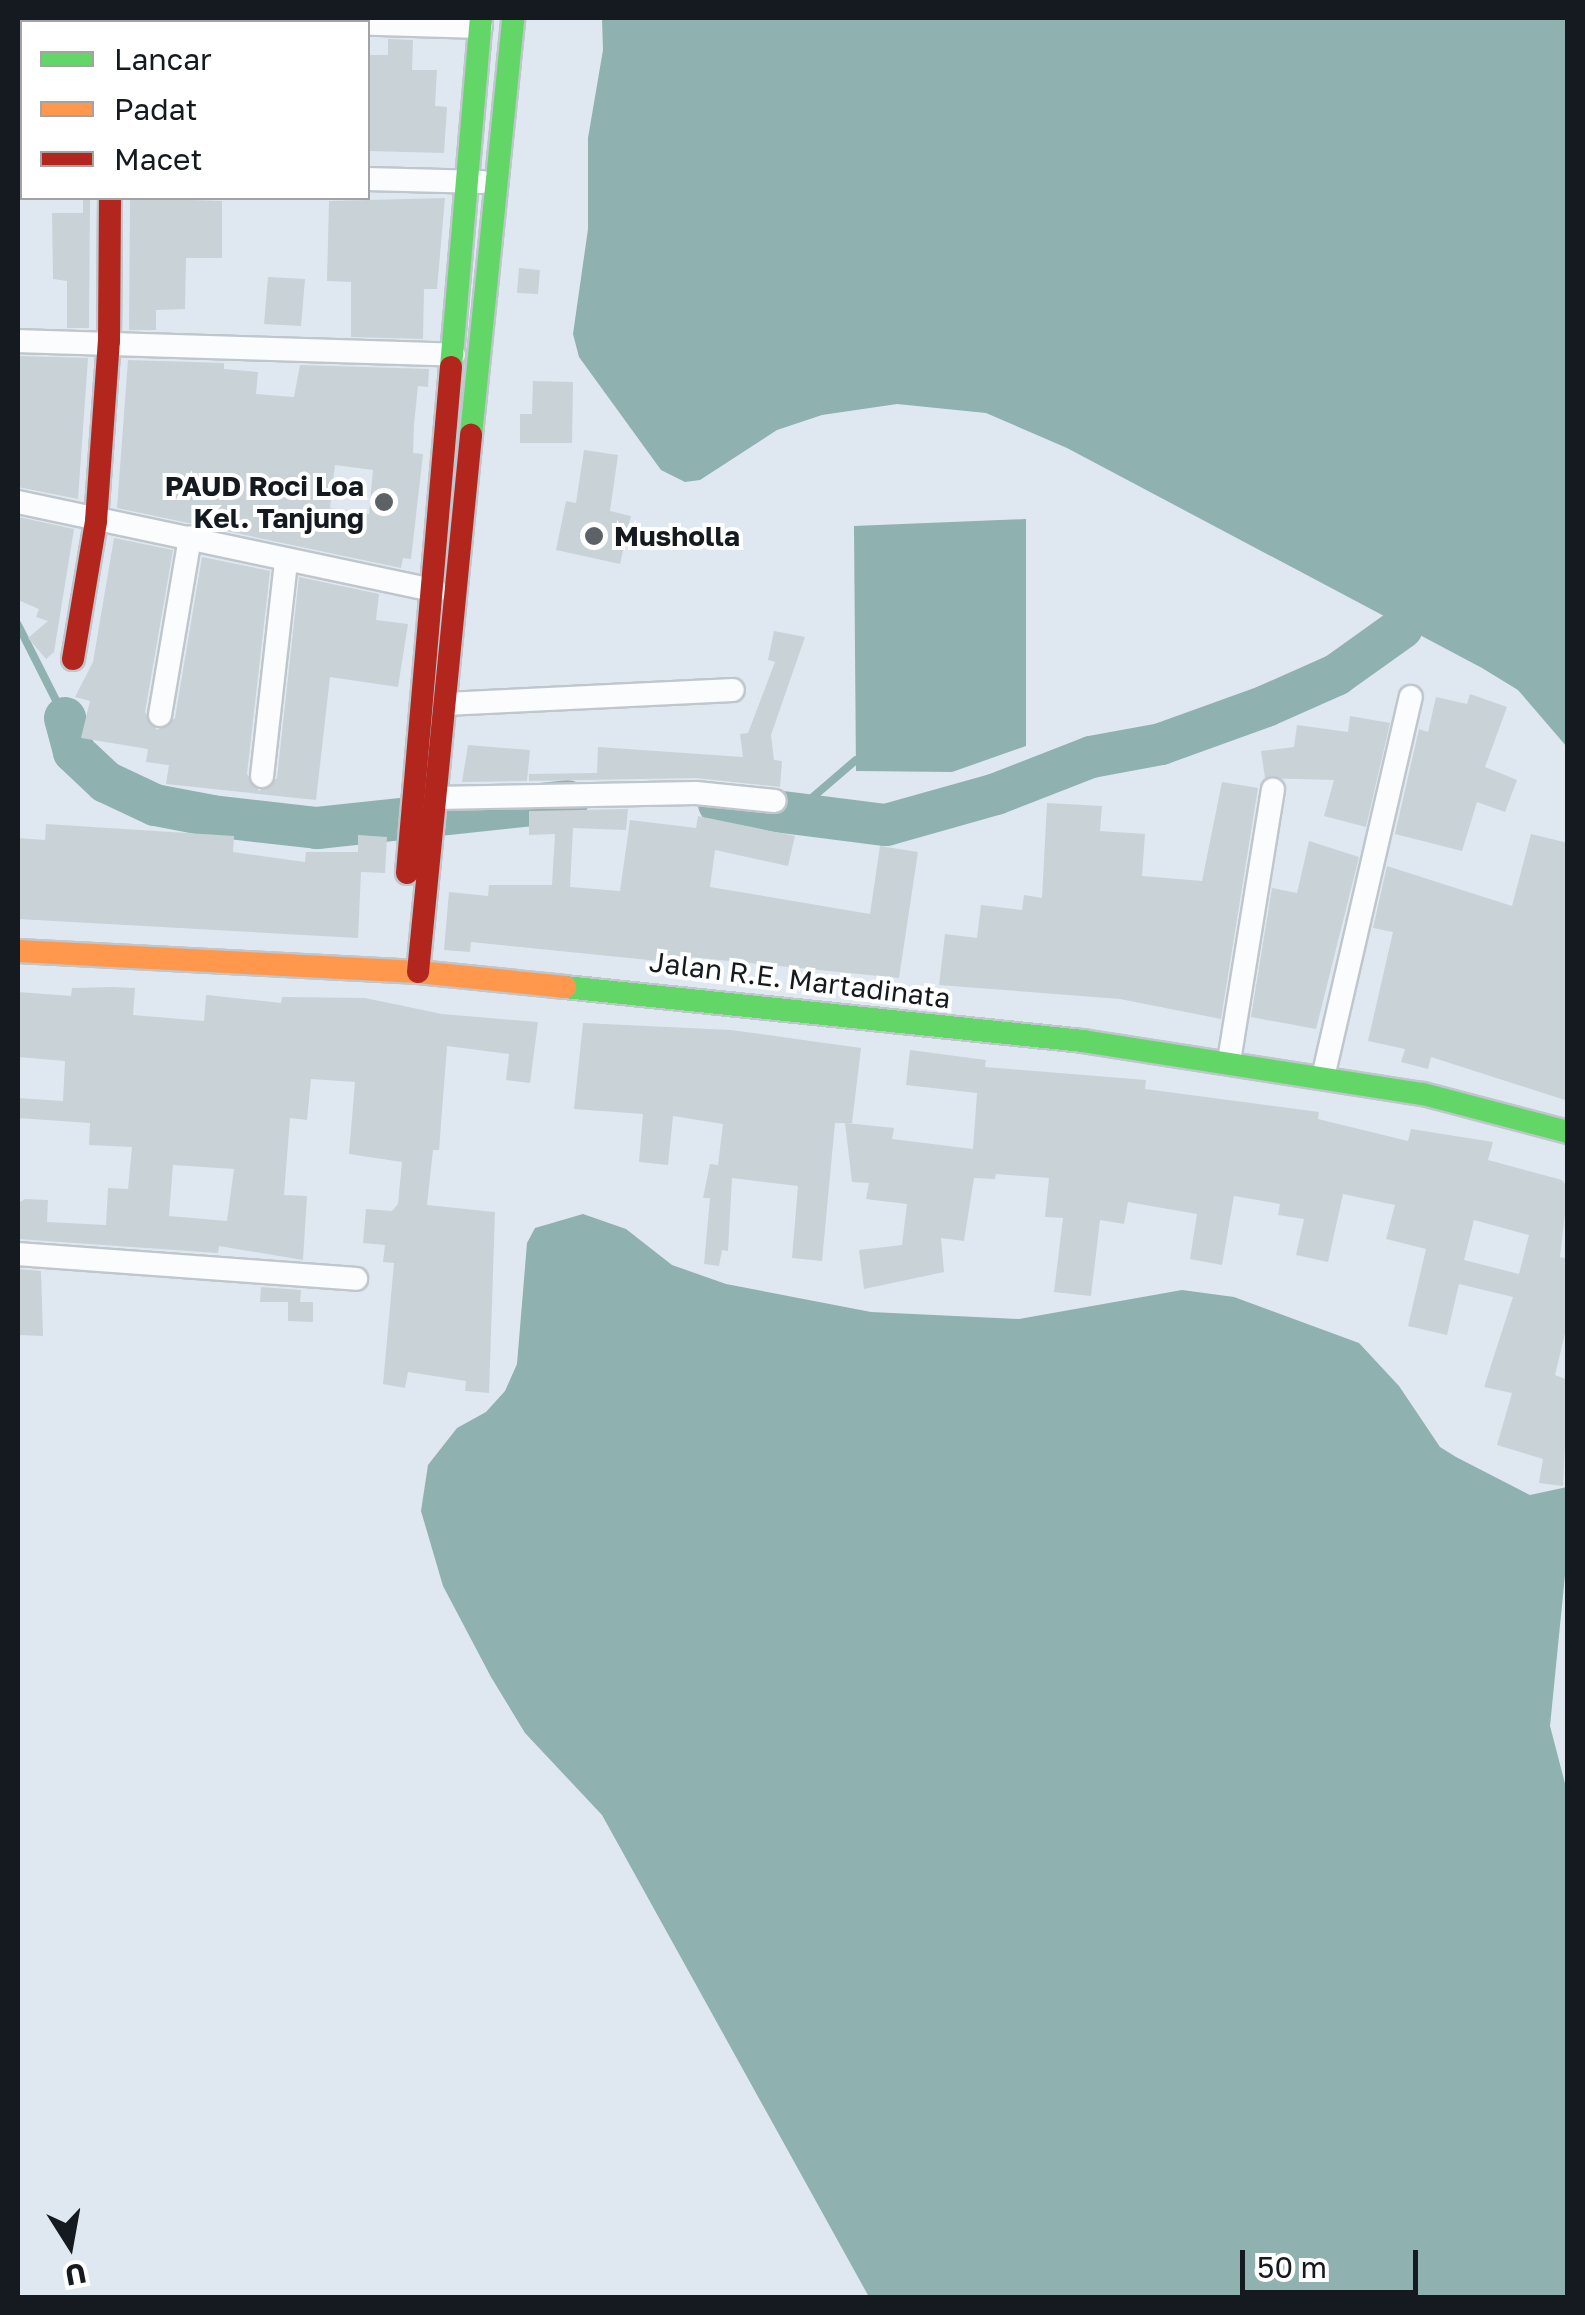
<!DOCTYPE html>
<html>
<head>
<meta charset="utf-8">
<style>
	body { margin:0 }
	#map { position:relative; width:1585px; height:2315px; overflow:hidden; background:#dfe8f0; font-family:"Golos Text",sans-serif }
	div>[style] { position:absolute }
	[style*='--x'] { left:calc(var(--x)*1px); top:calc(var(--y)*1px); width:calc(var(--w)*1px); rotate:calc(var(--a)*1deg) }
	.water>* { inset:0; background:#8fb1af }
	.pier>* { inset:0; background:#dfe8f0 }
	.stream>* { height:8px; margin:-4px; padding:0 4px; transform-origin:4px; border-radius:4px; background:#8fb1af }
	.river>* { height:42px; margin:-21px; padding:0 21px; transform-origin:21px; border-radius:21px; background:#8fb1af }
	.building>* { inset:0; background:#c9d2d7 }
	.roads { filter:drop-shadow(2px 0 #bfc6cc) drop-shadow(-2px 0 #bfc6cc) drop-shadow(0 2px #bfc6cc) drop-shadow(0 -2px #bfc6cc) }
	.street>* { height:22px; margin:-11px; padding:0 11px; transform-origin:11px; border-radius:11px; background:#fafcfd }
	.fast>* { height:22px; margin:-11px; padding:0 11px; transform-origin:11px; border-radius:11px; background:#63d668 }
	.slow>* { height:22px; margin:-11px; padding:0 11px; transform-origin:11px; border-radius:11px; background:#ff974d }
	.jam>* { height:22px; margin:-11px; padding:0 11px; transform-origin:11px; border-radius:11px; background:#b3261e }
	.dots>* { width:28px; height:28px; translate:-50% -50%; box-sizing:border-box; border:5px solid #fff; border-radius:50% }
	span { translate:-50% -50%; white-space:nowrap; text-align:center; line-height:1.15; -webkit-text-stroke:8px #fff; paint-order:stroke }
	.poi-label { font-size:28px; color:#141a1f; font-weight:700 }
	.right { translate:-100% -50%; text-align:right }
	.left { translate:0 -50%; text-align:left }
	.street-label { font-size:28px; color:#141a1f }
	.frame { position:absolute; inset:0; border:20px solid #141a1f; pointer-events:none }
	.legend { position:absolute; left:20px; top:20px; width:350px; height:180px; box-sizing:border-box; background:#fff; border:2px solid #a1a3a5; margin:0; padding:12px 18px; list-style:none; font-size:30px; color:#141a1f }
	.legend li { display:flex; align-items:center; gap:20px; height:50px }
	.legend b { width:50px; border:2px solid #a1a3a5 }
	.north { position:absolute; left:20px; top:2195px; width:100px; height:100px; -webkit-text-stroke:8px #fff; paint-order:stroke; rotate:169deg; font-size:28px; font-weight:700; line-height:40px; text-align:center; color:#141a1f }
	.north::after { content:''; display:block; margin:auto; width:35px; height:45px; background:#141a1f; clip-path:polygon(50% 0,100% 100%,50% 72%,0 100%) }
	.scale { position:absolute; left:1240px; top:2250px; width:178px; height:45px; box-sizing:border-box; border:5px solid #141a1f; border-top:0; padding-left:12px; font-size:30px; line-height:35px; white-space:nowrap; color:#141a1f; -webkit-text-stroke:8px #fff; paint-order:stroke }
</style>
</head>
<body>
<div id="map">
	<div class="water">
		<i style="clip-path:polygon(602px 18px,1567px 18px,1567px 747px,1518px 690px,1482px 668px,1067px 448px,986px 413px,897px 404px,822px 415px,777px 430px,700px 480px,685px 482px,661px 470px,579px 357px,573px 334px,588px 229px,588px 138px,603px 50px)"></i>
		<i style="clip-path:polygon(1026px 519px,1026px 746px,952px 772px,856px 771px,854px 526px)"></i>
		<i style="clip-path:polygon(583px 1214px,626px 1229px,672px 1265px,726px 1284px,871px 1312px,1019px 1319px,1182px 1290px,1234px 1297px,1359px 1343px,1399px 1386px,1440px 1447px,1456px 1457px,1530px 1495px,1567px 1487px,1567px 2297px,869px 2297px,602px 1815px,525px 1733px,491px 1677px,443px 1586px,421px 1511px,428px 1465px,457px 1428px,486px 1412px,505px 1391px,517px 1364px,527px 1243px,535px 1228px)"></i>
	</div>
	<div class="pier">
		<i style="clip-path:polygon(1567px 1555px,1567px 1791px,1550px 1726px)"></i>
	</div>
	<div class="stream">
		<i style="--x:18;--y:625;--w:104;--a:63.2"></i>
		<i style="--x:792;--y:815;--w:84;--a:-40.7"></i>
	</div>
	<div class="river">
		<i style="--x:65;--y:718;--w:35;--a:75"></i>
		<i style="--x:74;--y:752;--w:44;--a:43.2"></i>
		<i style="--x:106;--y:782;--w:54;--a:25.1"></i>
		<i style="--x:155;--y:805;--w:58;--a:10.9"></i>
		<i style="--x:212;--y:816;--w:106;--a:6.5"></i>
		<i style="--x:317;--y:828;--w:252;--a:-6.1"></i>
		<i style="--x:719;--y:804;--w:168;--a:7.2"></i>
		<i style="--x:886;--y:825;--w:114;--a:-15.7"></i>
		<i style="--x:996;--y:794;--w:102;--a:-21.3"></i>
		<i style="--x:1091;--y:757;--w:71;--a:-10.5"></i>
		<i style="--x:1161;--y:744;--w:112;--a:-19.9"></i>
		<i style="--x:1266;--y:706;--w:77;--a:-23.9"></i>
		<i style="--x:1336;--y:675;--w:81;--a:-35.5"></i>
	</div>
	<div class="building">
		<i style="clip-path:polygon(388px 39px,413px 40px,412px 70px,437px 70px,435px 106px,447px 107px,444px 153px,368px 151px,368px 55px,388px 55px)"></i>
		<i style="clip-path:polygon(83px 198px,90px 198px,89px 328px,67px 328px,67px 281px,53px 279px,52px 213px,83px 213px)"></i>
		<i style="clip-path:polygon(130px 198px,222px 201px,222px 258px,186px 258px,185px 309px,156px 310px,156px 330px,129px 330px)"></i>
		<i style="clip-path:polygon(445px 198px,437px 289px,424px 289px,423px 339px,351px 337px,351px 282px,327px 281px,329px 201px)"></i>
		<i style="clip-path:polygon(519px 268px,540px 270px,538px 294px,517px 293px)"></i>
		<i style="clip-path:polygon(268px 277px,305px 279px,301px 326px,264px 324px)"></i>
		<i style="clip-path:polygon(18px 356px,88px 358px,78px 499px,18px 487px)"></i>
		<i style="clip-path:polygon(evenodd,128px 360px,224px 363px,224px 369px,258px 372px,256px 394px,294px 397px,300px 365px,429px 369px,428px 387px,418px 386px,414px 424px,413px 453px,423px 454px,411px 559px,403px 558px,401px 568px,117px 508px,128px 360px,335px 465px,373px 470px,369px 514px,330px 508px,335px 465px)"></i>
		<i style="clip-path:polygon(533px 381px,573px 382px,572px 443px,520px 443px,520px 414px,532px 414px)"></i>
		<i style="clip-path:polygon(584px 450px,618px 455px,610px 511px,631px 516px,620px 564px,556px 550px,566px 501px,576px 503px)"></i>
		<i style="clip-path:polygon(18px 517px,74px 529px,54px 652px,46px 659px,28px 638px,48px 621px,36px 617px,39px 609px,18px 600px)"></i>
		<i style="clip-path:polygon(114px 538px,173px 550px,145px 712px,157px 730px,175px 718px,202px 557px,270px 571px,247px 774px,259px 791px,277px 778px,299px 577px,379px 594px,376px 620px,408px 624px,398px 687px,330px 677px,316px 800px,166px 784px,169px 765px,146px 762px,148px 749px,81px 738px,90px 701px,75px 697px,93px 662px)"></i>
		<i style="clip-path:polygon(774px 631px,805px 637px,771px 735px,774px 760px,782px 761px,780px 787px,696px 778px,529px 781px,529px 774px,597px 773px,598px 747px,743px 757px,740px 734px,748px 733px,775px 662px,768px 660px)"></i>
		<i style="clip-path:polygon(1470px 694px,1507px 707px,1485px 767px,1517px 780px,1505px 812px,1477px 802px,1462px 851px,1395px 834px,1419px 729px,1428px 732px,1436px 697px,1467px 704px)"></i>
		<i style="clip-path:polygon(1350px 716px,1390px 723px,1366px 827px,1324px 816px,1334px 780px,1265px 778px,1261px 751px,1294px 747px,1297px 725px,1348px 732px)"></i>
		<i style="clip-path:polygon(468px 745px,530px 750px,527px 781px,462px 782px)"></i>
		<i style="clip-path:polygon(1222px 782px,1258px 788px,1221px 1019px,1120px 999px,939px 985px,945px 934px,977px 938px,981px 905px,1022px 910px,1024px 895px,1042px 898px,1047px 803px,1102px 806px,1100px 831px,1145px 834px,1142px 876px,1202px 881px)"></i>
		<i style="clip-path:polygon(628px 809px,626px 830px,573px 828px,570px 887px,620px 891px,630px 820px,696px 828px,698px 816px,795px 836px,788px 866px,715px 850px,710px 887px,870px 914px,880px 846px,918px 852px,899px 978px,660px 954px,659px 961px,471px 942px,470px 952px,444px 950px,449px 892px,488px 896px,489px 885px,552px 885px,555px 834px,529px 835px,529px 811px)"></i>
		<i style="clip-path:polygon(46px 824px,234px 836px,233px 852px,305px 862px,306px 852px,358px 852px,358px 835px,387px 837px,385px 873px,361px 872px,358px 938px,18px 919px,18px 838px,45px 840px)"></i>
		<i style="clip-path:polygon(1531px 834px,1568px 843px,1568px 1101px,1431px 1057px,1428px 1069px,1401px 1062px,1405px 1049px,1368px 1041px,1393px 932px,1373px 928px,1387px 866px,1512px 906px)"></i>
		<i style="clip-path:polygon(1309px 841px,1359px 857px,1316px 1029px,1251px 1017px,1272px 888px,1297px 893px)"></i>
		<i style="clip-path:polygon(evenodd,113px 987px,135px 988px,133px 1015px,204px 1021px,206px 995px,281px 1003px,282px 997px,365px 998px,442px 1014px,538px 1022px,530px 1083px,506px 1080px,509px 1054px,447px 1046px,439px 1150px,433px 1150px,427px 1205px,495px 1212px,489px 1393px,465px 1391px,466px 1381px,408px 1372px,405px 1388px,383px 1384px,394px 1263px,383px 1262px,385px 1245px,363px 1243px,366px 1209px,392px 1211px,398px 1204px,402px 1162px,349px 1154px,355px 1082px,311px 1079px,307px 1120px,290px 1118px,284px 1195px,307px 1196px,303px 1260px,219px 1246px,218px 1253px,18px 1239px,18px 1203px,25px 1199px,48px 1200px,47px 1222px,106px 1225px,108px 1188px,128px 1189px,132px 1147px,89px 1145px,90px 1123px,18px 1118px,18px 1098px,63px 1101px,65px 1061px,18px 1057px,18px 992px,71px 996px,72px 988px,113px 987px,173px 1165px,234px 1169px,227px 1221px,169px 1216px,173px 1165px)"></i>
		<i style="clip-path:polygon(evenodd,583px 1023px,731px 1030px,861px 1048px,852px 1123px,846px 1123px,894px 1128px,892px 1139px,973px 1149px,977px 1093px,906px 1085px,910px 1050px,986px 1060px,985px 1067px,1146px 1080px,1145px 1089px,1319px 1112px,1318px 1119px,1408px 1141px,1411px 1129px,1493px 1142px,1488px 1160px,1562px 1180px,1568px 1188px,1560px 1257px,1568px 1259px,1568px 1321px,1555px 1375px,1568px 1380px,1563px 1486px,1539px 1483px,1543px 1459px,1497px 1445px,1512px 1393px,1484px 1387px,1513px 1297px,1459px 1284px,1447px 1335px,1408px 1326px,1426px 1249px,1386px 1239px,1395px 1205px,1343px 1194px,1328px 1262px,1296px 1255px,1304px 1219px,1278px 1215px,1280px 1204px,1234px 1196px,1222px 1265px,1190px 1259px,1197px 1214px,1128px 1202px,1124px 1224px,1100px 1220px,1091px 1296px,1054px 1292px,1063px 1218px,1045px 1217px,1049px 1178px,996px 1174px,995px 1179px,974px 1178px,964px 1241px,941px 1238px,944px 1272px,864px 1289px,859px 1250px,902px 1245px,907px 1204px,866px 1199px,869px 1183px,852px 1182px,845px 1123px,835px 1123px,822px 1261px,792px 1258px,798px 1186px,732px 1178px,728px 1251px,722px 1250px,719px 1266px,704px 1264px,710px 1198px,703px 1198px,710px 1164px,718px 1165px,723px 1124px,673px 1116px,668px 1165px,639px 1162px,643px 1114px,574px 1109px,583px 1023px,1474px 1220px,1529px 1235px,1519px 1274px,1464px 1260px,1474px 1220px)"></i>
		<i style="clip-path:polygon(18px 1269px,41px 1271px,43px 1336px,18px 1335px)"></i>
		<i style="clip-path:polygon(261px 1287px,301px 1290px,300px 1302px,313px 1302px,313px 1322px,288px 1321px,288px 1302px,260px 1302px)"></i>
	</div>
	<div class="roads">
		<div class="street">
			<i style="--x:18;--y:18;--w:34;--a:0"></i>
			<i style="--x:176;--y:18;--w:305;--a:1.7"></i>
			<i style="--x:121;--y:22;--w:4;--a:-90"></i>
			<i style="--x:18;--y:173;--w:4;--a:0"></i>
			<i style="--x:368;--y:179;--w:114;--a:1.5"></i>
			<i style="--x:18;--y:341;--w:436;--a:1.8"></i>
			<i style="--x:18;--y:502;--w:427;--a:12"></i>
			<i style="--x:446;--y:704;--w:287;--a:-2.8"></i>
			<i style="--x:160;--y:715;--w:180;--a:-80.4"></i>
			<i style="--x:262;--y:776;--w:216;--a:-83.6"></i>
			<i style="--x:436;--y:798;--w:260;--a:-1.1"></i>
			<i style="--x:696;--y:793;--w:79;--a:5.8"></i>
			<i style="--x:1229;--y:1061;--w:275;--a:-80.8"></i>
			<i style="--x:1323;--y:1077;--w:390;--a:-77"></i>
			<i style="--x:18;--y:1254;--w:339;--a:4.2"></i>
		</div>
		<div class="fast">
			<i style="--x:451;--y:367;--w:350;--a:-85.1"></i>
			<i style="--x:471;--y:435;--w:419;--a:-84.2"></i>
			<i style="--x:565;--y:987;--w:521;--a:5.95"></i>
			<i style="--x:1083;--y:1041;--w:344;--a:8.9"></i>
			<i style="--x:1423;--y:1094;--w:150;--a:14.7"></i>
		</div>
		<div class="slow">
			<i style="--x:18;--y:951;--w:401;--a:3"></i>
			<i style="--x:418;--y:972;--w:148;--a:5.8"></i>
		</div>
		<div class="jam">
			<i style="--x:73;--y:659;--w:140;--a:-80.5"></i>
			<i style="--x:96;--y:521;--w:180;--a:-85.9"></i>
			<i style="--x:109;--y:341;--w:143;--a:-89.6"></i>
			<i style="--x:407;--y:873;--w:508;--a:-85.03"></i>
			<i style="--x:418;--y:972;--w:540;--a:-84.36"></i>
		</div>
	</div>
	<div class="dots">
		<i style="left:384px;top:502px;background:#5b6268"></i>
		<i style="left:594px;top:536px;background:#5b6268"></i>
	</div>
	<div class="poi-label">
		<span class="right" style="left:364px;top:502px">PAUD Roci Loa<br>Kel. Tanjung</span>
		<span class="left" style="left:614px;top:536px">Musholla</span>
	</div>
	<div class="street-label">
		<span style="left:800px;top:980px;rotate:7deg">Jalan R.E. Martadinata</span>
	</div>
	<div class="frame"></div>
	<ul class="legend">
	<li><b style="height:12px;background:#63d668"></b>Lancar</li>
	<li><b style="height:12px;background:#ff974d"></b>Padat</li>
	<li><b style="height:12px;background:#b3261e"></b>Macet</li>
	</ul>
	<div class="north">U</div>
	<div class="scale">50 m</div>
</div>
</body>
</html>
